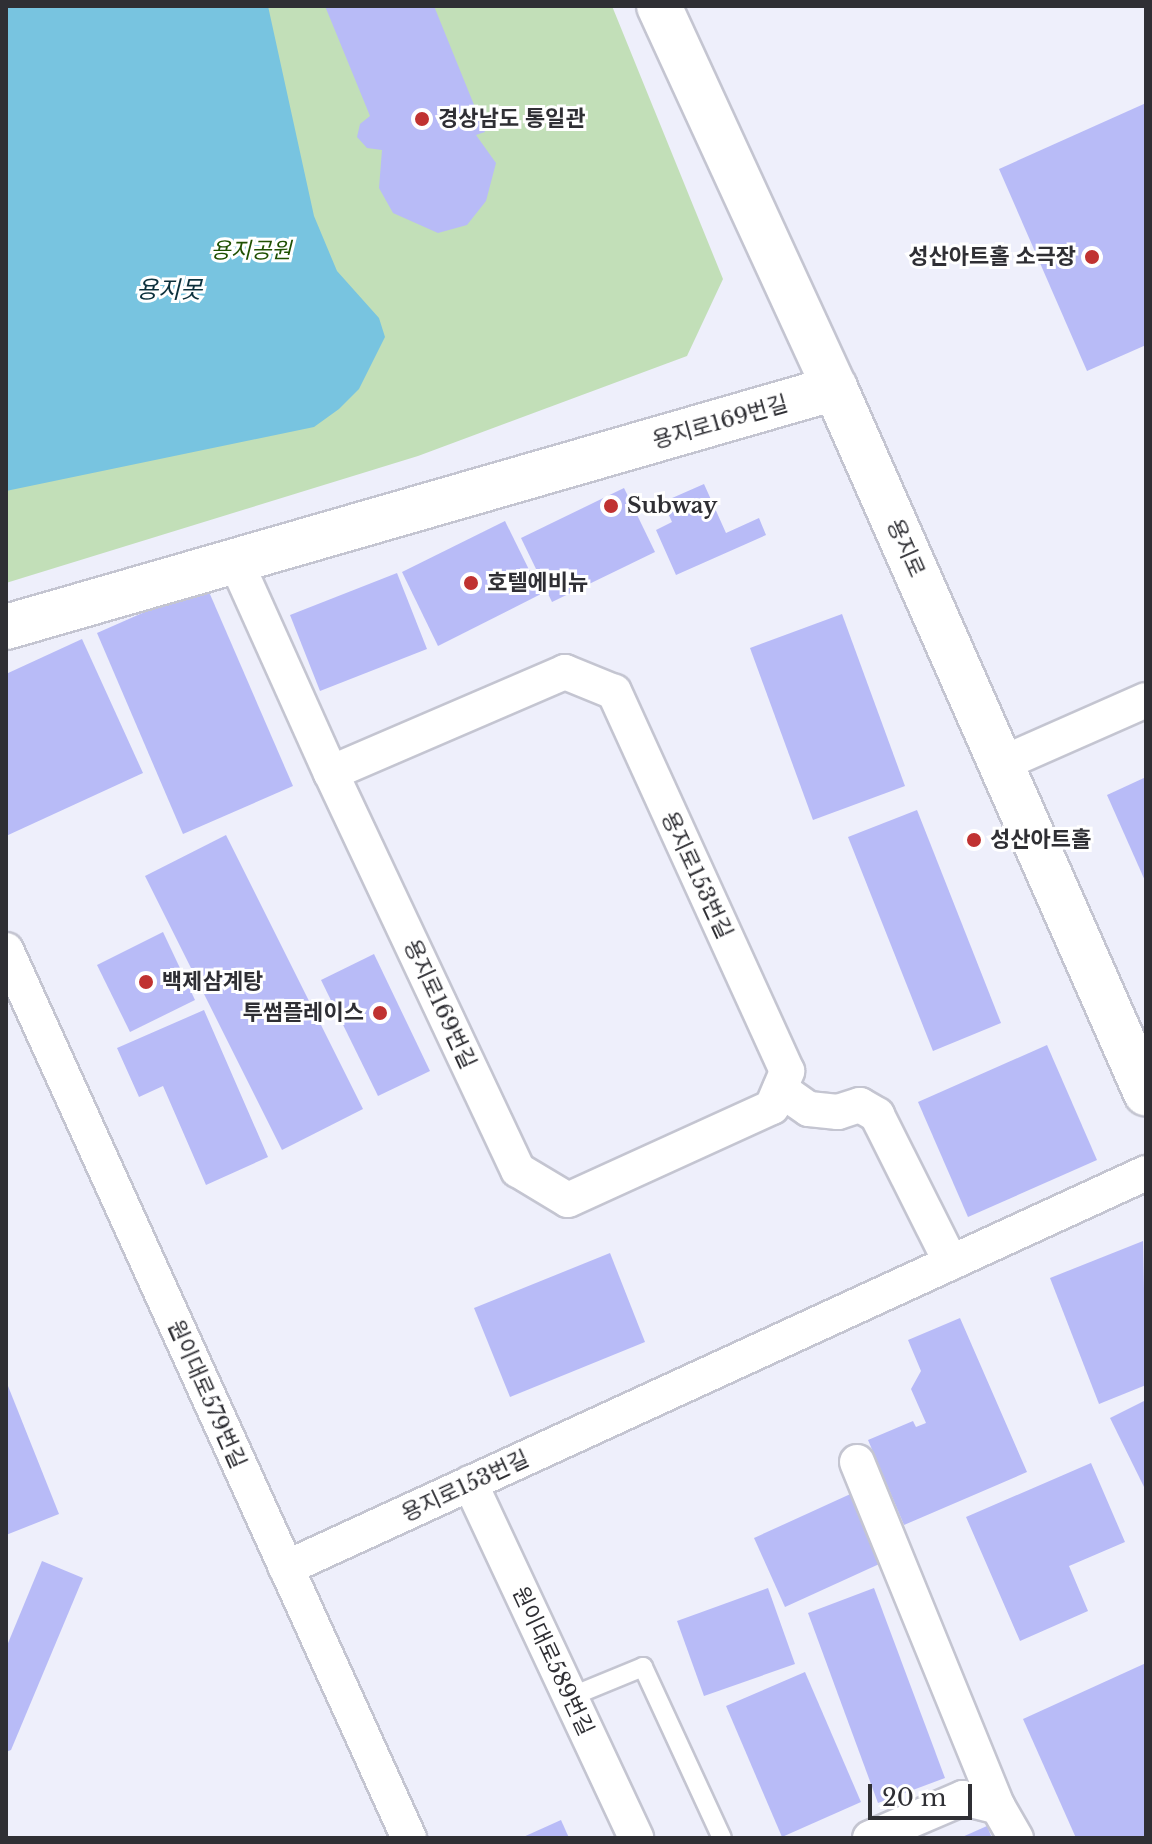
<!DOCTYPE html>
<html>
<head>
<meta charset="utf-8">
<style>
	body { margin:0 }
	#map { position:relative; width:1152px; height:1844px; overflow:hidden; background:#eeeffb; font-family:"Libre Baskerville","Noto Sans KR",serif }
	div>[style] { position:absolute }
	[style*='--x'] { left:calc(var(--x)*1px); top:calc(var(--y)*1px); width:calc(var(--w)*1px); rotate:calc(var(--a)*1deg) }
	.green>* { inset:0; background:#c2dfb8 }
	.water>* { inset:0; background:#78c4e0 }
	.building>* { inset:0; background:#b8bbf7 }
	.roads { filter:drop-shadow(2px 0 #c4c5d1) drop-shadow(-2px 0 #c4c5d1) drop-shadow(0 2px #c4c5d1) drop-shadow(0 -2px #c4c5d1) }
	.service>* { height:18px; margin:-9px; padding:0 9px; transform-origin:9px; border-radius:9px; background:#fff }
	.minor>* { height:34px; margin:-17px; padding:0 17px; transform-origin:17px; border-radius:17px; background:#fff }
	.tertiary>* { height:44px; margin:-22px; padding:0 22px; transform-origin:22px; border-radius:22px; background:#fff }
	.secondary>* { height:44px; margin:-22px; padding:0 22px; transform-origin:22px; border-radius:22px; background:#fff }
	.dots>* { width:22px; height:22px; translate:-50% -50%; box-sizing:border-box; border:4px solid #fff; border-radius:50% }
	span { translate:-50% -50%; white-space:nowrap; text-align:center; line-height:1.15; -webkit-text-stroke:6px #fff; paint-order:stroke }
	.poi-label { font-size:22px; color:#2f2f34; font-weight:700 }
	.left { translate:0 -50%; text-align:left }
	.right { translate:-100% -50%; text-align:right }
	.park-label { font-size:22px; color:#1f5002; font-style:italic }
	.street-label { font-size:22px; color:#2f2f34 }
	.water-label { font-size:24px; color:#0c303c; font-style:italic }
	.frame { position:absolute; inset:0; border:8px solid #2f2f34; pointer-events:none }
	.scale { position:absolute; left:868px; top:1784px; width:104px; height:36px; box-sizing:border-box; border:4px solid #2f2f34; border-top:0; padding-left:10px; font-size:24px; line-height:28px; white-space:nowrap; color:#2f2f34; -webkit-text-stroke:6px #fff; paint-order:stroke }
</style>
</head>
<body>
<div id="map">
	<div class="green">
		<i style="clip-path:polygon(6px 6px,612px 6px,723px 279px,687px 356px,418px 456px,6px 583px)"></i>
	</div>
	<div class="water">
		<i style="clip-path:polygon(6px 6px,268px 6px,314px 216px,337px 271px,379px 318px,385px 337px,359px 389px,339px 409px,314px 427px,6px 491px)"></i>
	</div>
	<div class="building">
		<i style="clip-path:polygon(325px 6px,434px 6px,485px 132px,476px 135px,496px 163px,486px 201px,467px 225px,438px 233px,393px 213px,379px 188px,382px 150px,367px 148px,357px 137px,360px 124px,370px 116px)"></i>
		<i style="clip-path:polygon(1146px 103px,1146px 345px,1087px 371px,999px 169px)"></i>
		<i style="clip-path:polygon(704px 484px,726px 533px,759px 518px,766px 535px,676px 575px,656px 530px,672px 522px,663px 502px)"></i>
		<i style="clip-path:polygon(624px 488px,655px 552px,552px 602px,521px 538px)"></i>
		<i style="clip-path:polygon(505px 521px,541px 594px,438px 646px,402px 572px)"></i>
		<i style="clip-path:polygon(397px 573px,427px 649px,320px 691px,290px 615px)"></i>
		<i style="clip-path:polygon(206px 585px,293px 786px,183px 834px,97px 633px)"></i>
		<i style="clip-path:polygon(842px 614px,905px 786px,813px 820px,750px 648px)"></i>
		<i style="clip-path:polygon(82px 639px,143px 773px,6px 836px,6px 674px)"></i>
		<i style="clip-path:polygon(1146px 777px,1146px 883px,1107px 795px)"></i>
		<i style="clip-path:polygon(917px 810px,1001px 1023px,933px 1051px,848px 837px)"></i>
		<i style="clip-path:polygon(226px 835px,363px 1109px,282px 1150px,145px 876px)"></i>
		<i style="clip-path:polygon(163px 932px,195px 1000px,130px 1032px,97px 965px)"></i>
		<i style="clip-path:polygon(374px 954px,430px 1071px,378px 1096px,321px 980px)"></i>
		<i style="clip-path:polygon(204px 1010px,268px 1157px,206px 1185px,163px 1086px,139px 1097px,117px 1048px)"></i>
		<i style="clip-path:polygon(1047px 1045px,1097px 1160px,968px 1217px,918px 1102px)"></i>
		<i style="clip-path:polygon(1143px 1241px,1146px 1385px,1099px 1404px,1050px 1278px)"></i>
		<i style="clip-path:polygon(610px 1253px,645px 1342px,510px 1397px,474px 1308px)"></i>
		<i style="clip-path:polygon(960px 1318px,1027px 1472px,904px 1525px,868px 1440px,913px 1421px,916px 1427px,926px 1423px,911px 1389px,921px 1371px,908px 1340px)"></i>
		<i style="clip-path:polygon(6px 1381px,59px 1514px,6px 1535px)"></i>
		<i style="clip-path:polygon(1146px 1400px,1146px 1491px,1110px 1418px)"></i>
		<i style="clip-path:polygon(1091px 1463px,1125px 1542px,1069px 1566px,1088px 1611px,1020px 1641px,966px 1517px)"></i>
		<i style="clip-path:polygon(857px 1491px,888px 1560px,785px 1607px,754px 1538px)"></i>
		<i style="clip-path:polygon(42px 1561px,83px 1578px,11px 1750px,6px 1752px,6px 1648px)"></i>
		<i style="clip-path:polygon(768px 1588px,795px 1664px,704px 1696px,677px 1621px)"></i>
		<i style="clip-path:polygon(874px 1588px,945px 1778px,878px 1803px,808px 1613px)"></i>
		<i style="clip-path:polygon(1146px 1663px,1146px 1838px,1076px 1838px,1023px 1719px)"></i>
		<i style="clip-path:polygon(805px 1672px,861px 1802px,782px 1837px,726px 1706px)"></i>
		<i style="clip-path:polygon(561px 1820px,569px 1838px,521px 1838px)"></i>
		<i style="clip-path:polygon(987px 1826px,992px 1838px,960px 1838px)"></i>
	</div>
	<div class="roads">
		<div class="service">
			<i style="--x:570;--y:1697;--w:79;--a:-22.3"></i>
			<i style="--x:643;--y:1667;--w:188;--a:65.2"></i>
		</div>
		<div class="minor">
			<i style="--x:236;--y:562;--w:231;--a:65.8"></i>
			<i style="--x:331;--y:773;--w:439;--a:64.8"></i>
			<i style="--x:518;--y:1170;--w:58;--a:31"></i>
			<i style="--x:568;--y:1200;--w:224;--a:-24.5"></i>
			<i style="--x:772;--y:1107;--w:39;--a:-67"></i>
			<i style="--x:787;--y:1071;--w:417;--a:-114.5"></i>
			<i style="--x:614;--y:692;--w:53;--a:-157.8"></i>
			<i style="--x:565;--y:672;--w:255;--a:156.7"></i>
			<i style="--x:1001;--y:764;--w:158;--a:-23.8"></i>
			<i style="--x:6;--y:950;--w:975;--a:65.59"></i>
			<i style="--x:780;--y:1089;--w:35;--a:35"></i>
			<i style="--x:809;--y:1109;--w:29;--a:6"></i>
			<i style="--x:838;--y:1112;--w:23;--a:-18"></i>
			<i style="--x:860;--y:1105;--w:20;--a:30"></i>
			<i style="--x:877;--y:1115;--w:165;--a:63.4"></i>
			<i style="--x:857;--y:1462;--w:373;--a:67.8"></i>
			<i style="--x:470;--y:1483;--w:392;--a:64.9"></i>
			<i style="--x:286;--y:1568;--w:946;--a:-24.67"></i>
			<i style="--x:870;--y:1838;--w:101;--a:-23.3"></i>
			<i style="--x:963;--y:1798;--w:36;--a:14"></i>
			<i style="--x:998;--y:1807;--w:36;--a:60"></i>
		</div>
		<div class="tertiary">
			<i style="--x:6;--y:627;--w:863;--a:-16.08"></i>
		</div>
		<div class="secondary">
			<i style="--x:659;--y:6;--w:421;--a:65.3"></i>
			<i style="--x:835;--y:388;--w:771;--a:66.2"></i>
		</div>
	</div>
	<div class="dots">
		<i style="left:422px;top:119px;background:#c03231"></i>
		<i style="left:1092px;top:257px;background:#c03231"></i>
		<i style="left:611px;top:506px;background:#c03231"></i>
		<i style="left:471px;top:583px;background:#c03231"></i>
		<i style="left:974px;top:840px;background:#c03231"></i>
		<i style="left:146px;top:982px;background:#c03231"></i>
		<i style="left:380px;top:1013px;background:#c03231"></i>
	</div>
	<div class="poi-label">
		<span class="left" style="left:438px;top:119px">경상남도 통일관</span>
		<span class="right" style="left:1076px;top:257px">성산아트홀 소극장</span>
		<span class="left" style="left:627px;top:506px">Subway</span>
		<span class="left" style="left:487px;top:583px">호텔에비뉴</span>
		<span class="left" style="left:990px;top:840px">성산아트홀</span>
		<span class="left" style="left:162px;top:982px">백제삼계탕</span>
		<span class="right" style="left:364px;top:1013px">투썸플레이스</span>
	</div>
	<div class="park-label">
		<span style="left:251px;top:251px">용지공원</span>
	</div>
	<div class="street-label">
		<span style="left:720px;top:422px;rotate:-16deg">용지로169번길</span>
		<span style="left:906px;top:548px;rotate:66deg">용지로</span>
		<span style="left:697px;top:875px;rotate:65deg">용지로153번길</span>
		<span style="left:440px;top:1004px;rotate:65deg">용지로169번길</span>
		<span style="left:207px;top:1394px;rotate:66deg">원이대로579번길</span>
		<span style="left:465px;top:1486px;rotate:-25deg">용지로153번길</span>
		<span style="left:553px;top:1661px;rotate:65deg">원이대로589번길</span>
	</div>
	<div class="water-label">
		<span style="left:169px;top:290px">용지못</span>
	</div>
	<div class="frame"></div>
	<div class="scale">20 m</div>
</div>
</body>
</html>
